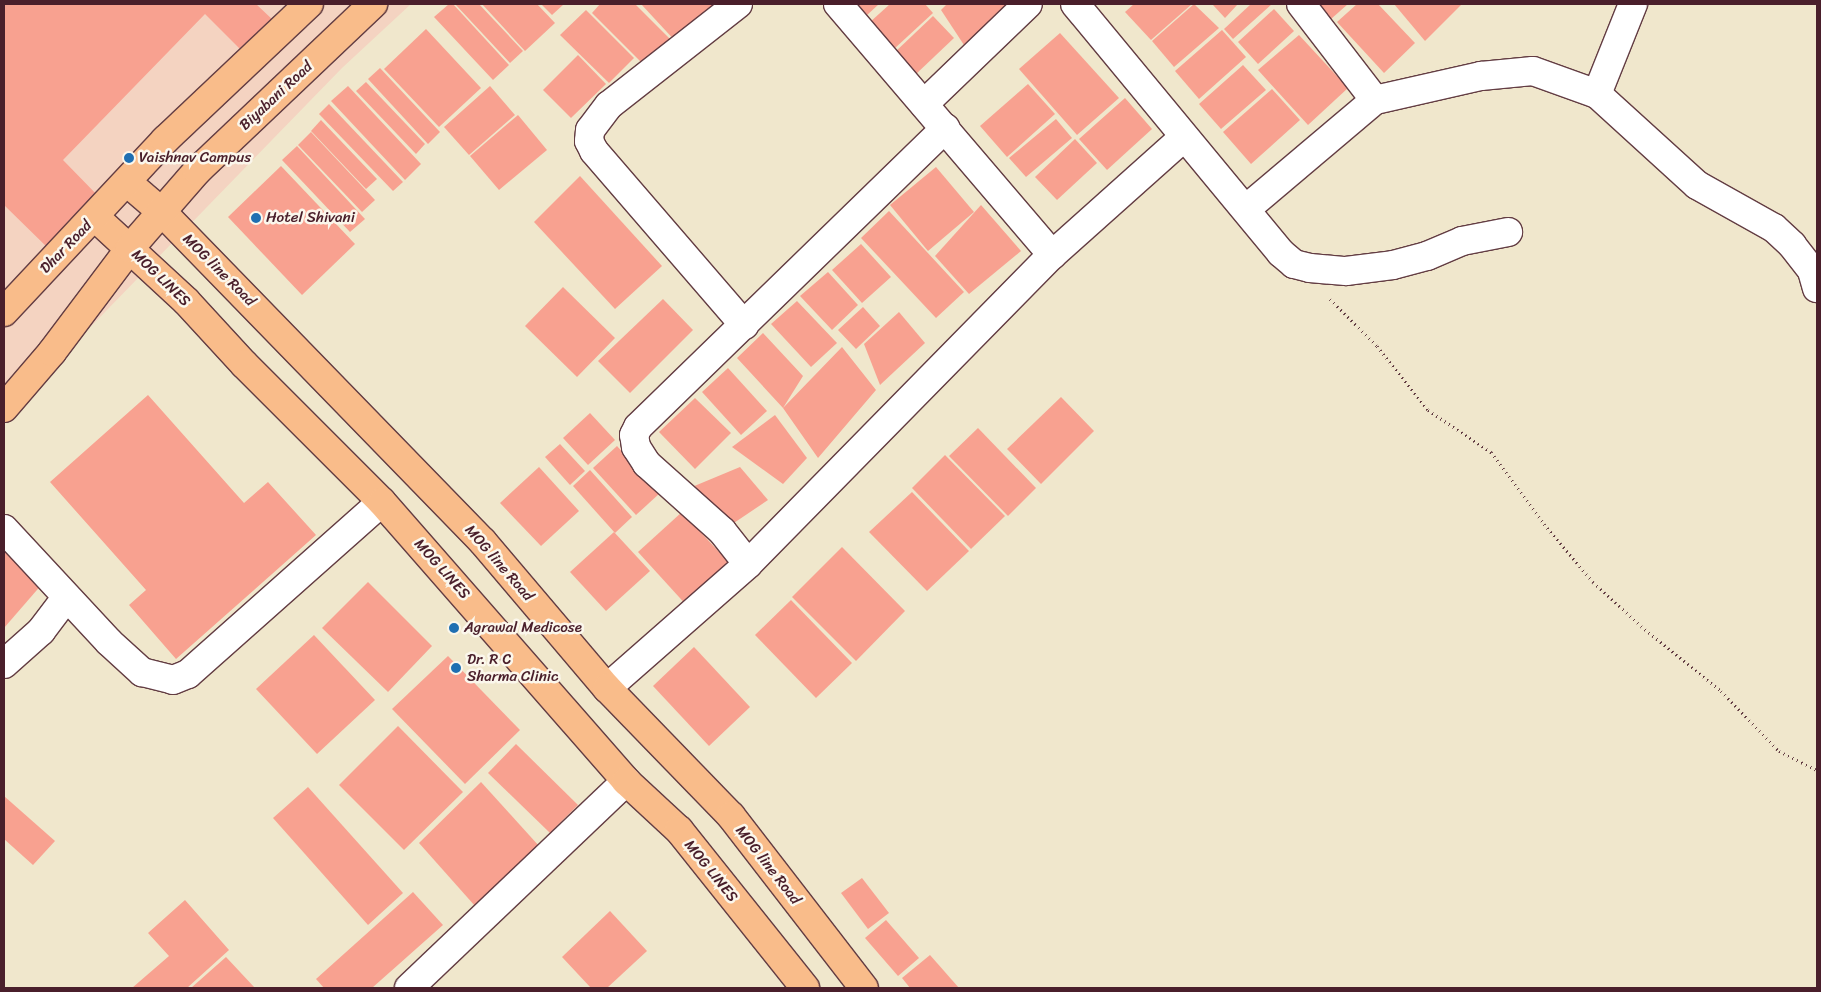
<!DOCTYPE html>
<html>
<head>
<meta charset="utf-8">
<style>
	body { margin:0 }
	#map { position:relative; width:1821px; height:992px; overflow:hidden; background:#f0e7cc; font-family:Sriracha,sans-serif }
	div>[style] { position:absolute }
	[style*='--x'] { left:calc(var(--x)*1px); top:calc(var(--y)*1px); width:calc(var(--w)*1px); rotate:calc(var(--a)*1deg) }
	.built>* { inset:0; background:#f4d3c1 }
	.building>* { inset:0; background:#f8a190 }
	.path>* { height:3px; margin-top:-1.5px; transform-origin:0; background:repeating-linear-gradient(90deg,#633d43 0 1px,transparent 0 5px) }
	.roads { filter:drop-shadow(1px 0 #633d43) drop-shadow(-1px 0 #633d43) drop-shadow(0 1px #633d43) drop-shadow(0 -1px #633d43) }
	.minor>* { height:28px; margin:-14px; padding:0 14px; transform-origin:14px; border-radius:14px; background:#fff }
	.major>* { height:28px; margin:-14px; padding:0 14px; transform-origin:14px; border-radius:14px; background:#f9bc8a }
	.dots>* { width:14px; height:14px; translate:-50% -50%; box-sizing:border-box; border:2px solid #fbf7ec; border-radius:50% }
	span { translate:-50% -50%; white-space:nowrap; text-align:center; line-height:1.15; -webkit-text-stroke:5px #fbf7ec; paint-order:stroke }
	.street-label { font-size:15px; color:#4a1f2b }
	.poi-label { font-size:15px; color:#4a1f2b }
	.left { translate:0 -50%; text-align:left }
	.frame { position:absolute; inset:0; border:5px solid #4a1f2b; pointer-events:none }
</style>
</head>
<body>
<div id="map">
	<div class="built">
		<i style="clip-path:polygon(4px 4px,411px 4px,342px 68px,4px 416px)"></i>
	</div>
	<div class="building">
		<i style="clip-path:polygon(4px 4px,256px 4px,274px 21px,243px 52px,205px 14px,63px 160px,103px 201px,52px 252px,4px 205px)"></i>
		<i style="clip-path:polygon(449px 4px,453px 4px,509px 65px,493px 80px,434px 17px)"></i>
		<i style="clip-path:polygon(455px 4px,479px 4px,523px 51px,510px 63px)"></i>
		<i style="clip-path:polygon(482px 4px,537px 4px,555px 23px,525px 51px)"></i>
		<i style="clip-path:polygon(541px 4px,564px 4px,552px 15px)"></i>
		<i style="clip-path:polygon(600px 4px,635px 4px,674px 43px,648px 69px,592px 13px)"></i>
		<i style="clip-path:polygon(641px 4px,719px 4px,678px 44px)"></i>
		<i style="clip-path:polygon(855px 4px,879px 4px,866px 16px)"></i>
		<i style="clip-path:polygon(890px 4px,925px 4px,933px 13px,894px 49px,869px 23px)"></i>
		<i style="clip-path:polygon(947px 4px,1012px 4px,964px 45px,941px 10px)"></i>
		<i style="clip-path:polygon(1134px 4px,1192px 4px,1151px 40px,1125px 12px)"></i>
		<i style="clip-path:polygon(1194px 4px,1219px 28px,1174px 67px,1152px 41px)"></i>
		<i style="clip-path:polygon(1238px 4px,1225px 18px,1213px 5px,1214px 4px)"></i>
		<i style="clip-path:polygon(1251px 4px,1272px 4px,1233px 39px,1224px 29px)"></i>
		<i style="clip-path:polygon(1318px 4px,1348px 4px,1331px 19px)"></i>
		<i style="clip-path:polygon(1357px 4px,1378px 4px,1415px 43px,1384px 73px,1337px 22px)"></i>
		<i style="clip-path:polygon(1394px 4px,1462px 4px,1425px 41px)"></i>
		<i style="clip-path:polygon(1274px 9px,1294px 31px,1258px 64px,1238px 42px)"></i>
		<i style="clip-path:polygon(586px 10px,634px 58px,609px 83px,560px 35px)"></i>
		<i style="clip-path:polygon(933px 16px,954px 38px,915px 75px,894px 53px)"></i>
		<i style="clip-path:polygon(426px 29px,481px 88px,439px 127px,384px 69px)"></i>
		<i style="clip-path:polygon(1222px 30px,1246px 57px,1199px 99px,1175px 71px)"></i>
		<i style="clip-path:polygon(1060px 33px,1119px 98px,1077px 135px,1019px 69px)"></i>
		<i style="clip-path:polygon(1299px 35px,1348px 88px,1308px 125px,1258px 70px)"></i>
		<i style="clip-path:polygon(578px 55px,606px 84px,571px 118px,543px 90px)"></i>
		<i style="clip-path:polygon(1243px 65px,1266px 90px,1221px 129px,1199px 104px)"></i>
		<i style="clip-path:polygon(380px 68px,440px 132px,428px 144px,368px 79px)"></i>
		<i style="clip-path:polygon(366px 82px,425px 144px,416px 154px,356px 91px)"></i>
		<i style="clip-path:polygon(1028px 84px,1055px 114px,1007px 157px,980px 126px)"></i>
		<i style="clip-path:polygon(348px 86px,421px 164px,405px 180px,331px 101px)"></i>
		<i style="clip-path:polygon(490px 86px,515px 115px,469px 155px,444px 127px)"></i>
		<i style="clip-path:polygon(1272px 89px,1300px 120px,1251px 164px,1223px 132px)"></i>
		<i style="clip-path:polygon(1125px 98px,1152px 129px,1107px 170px,1079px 139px)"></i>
		<i style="clip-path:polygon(329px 104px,403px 182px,393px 191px,319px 114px)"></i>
		<i style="clip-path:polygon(518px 115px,547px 150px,499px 190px,470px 156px)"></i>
		<i style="clip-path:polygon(1056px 119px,1072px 138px,1026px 177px,1009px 158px)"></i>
		<i style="clip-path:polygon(321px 120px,377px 179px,366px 189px,311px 131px)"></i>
		<i style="clip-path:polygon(311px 132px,375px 200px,362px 212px,298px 145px)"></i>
		<i style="clip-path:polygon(1075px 139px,1097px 163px,1057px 200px,1035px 177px)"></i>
		<i style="clip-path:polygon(297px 146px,365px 219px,350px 232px,282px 160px)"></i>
		<i style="clip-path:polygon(281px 166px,355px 244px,302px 295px,228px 217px)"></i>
		<i style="clip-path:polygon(936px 167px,974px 212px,928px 251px,890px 205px)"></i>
		<i style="clip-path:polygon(580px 176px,662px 266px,615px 309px,534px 222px)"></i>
		<i style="clip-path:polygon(981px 205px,1021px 251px,969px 294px,935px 256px)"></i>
		<i style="clip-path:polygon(889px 211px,964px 292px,936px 318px,861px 238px)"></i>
		<i style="clip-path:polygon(861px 244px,891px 277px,862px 303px,832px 270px)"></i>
		<i style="clip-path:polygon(828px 272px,858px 305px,832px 330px,800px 296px)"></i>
		<i style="clip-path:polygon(563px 287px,615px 338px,577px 377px,525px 326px)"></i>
		<i style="clip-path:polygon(663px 299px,693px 330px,630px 393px,598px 361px)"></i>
		<i style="clip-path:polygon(797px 301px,837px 343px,811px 367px,771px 324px)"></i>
		<i style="clip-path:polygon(863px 307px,880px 326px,856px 349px,838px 330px)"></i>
		<i style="clip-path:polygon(899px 312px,925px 343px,880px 385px,864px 344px)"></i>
		<i style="clip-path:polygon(763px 333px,803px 376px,783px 408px,842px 347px,876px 390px,818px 458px,783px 408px,737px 358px)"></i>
		<i style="clip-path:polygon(728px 368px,767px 411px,741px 435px,702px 392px)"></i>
		<i style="clip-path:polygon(148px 395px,244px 503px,268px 482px,316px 535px,176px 659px,129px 605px,146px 590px,50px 482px)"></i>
		<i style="clip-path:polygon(1061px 397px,1094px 431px,1041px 484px,1007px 449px)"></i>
		<i style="clip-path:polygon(695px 398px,731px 433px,695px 469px,659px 432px)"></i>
		<i style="clip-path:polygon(590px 413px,615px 440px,588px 465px,563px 438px)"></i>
		<i style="clip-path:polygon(775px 415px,807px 458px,783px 484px,732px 447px)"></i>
		<i style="clip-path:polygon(978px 428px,1036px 488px,1008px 516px,949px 456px)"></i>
		<i style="clip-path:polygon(560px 444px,585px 471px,570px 485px,545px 457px)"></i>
		<i style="clip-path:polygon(617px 446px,660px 493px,636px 515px,593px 468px)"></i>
		<i style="clip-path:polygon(945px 455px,1005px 516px,971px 549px,912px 488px)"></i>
		<i style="clip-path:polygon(539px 467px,579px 511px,541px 546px,500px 503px)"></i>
		<i style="clip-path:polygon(740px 467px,768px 500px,722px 531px,692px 487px)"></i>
		<i style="clip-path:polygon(590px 470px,632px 517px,615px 533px,573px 486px)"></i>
		<i style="clip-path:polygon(912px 492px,969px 551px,927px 591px,869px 532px)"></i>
		<i style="clip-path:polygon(682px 512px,733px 567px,689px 608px,638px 552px)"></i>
		<i style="clip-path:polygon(614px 532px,650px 571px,606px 611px,570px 572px)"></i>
		<i style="clip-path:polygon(842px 547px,905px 611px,856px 661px,792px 597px)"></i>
		<i style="clip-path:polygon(4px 549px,43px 583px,4px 628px)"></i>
		<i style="clip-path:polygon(368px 582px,432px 646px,388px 692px,322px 628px)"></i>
		<i style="clip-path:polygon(791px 600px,852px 663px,816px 698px,755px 635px)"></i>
		<i style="clip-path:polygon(314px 635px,375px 700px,317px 754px,256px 689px)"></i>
		<i style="clip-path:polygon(694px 647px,750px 707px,709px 746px,653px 686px)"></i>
		<i style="clip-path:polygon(448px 656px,520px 730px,465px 784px,392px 709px)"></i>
		<i style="clip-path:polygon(398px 726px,463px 792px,404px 850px,339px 785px)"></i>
		<i style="clip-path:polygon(516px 744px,578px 805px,550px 833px,488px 773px)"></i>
		<i style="clip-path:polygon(481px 782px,539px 846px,475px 906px,419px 843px)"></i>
		<i style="clip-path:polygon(308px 787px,403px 893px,368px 925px,273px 818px)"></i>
		<i style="clip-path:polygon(4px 796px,55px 841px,33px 865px,4px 839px)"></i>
		<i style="clip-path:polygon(862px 878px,889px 913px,868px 929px,841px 893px)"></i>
		<i style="clip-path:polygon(413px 892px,443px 925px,372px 988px,324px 988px,316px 979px)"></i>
		<i style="clip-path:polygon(185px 900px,229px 950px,187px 988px,132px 988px,169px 956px,148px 933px)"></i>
		<i style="clip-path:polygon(610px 911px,647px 951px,607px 988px,591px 988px,562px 957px)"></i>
		<i style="clip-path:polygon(886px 920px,919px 958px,898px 976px,865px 938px)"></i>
		<i style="clip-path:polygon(930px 955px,959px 988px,910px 988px,902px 978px)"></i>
		<i style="clip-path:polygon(226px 957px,255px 988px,191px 988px)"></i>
	</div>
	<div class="path">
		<i style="--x:1330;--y:299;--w:66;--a:45"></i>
		<i style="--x:1377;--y:346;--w:82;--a:51.4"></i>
		<i style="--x:1428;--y:410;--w:76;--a:33.7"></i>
		<i style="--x:1491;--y:452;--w:89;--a:53.6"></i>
		<i style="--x:1544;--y:524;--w:76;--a:49.8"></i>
		<i style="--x:1593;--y:582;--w:65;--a:42.5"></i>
		<i style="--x:1641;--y:626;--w:103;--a:39.1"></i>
		<i style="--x:1721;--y:691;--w:83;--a:46"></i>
		<i style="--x:1779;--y:751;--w:42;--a:26.6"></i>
	</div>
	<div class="roads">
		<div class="minor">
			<i style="--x:738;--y:4;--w:164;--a:141.9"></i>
			<i style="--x:609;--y:105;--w:31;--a:127"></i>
			<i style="--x:590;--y:130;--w:11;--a:95"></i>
			<i style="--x:589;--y:141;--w:11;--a:63"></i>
			<i style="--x:594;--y:151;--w:230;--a:49.2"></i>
			<i style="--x:838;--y:4;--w:330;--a:49.5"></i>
			<i style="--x:1075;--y:4;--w:323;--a:50.4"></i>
			<i style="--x:1281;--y:253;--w:17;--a:40"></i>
			<i style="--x:1294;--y:264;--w:16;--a:14"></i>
			<i style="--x:1310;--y:268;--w:36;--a:5"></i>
			<i style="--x:1346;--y:271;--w:47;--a:-7.3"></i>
			<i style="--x:1393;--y:265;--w:35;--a:-15"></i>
			<i style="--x:1427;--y:256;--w:38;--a:-23"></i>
			<i style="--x:1462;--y:241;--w:47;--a:-11.1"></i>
			<i style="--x:1301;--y:4;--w:121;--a:52.4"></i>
			<i style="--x:1597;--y:94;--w:135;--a:42.3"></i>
			<i style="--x:1697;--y:185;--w:88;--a:29.2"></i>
			<i style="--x:1774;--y:228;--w:25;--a:43"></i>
			<i style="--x:1792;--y:245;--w:33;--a:52"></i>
			<i style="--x:1812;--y:271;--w:18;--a:74"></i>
			<i style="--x:924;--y:104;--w:144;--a:-43.9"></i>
			<i style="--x:1246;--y:209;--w:169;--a:-40.2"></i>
			<i style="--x:1375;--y:100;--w:109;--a:-12.8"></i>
			<i style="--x:1481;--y:76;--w:52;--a:-5.5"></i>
			<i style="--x:1533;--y:71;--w:68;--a:19.8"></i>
			<i style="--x:1597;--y:94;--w:97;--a:-68.2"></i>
			<i style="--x:4;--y:529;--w:154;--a:47.1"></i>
			<i style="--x:109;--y:642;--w:45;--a:42.3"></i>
			<i style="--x:142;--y:672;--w:32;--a:14"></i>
			<i style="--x:173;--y:680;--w:16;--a:-22"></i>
			<i style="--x:188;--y:674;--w:259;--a:-41.6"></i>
			<i style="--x:748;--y:564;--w:42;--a:-128.2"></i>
			<i style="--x:722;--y:531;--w:101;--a:-138.2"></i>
			<i style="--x:647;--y:464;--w:20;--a:-123"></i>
			<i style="--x:636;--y:447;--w:12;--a:-99"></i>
			<i style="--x:634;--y:435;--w:9;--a:-63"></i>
			<i style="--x:638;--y:427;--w:429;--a:-44.2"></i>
			<i style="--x:4;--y:664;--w:50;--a:-41.7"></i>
			<i style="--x:41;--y:631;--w:34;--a:-53"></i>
			<i style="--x:607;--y:688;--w:188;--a:-41.3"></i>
			<i style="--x:748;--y:564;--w:433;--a:-45.5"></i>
			<i style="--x:1052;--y:255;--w:177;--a:-41.8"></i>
			<i style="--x:409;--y:988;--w:300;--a:-43.6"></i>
		</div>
		<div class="major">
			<i style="--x:128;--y:183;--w:46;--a:40.6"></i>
			<i style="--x:163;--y:213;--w:459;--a:45.8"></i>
			<i style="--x:483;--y:542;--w:192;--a:49.7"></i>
			<i style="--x:607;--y:688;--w:178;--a:45.9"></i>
			<i style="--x:731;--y:816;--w:217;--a:52.3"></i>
			<i style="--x:95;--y:217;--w:124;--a:42.7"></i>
			<i style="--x:186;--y:301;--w:86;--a:47.4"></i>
			<i style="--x:244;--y:364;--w:195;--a:45"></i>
			<i style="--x:382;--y:502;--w:371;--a:48.8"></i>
			<i style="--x:626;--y:781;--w:72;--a:42.8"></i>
			<i style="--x:679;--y:830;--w:202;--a:51.4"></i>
			<i style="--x:4;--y:312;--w:236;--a:-46.9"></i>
			<i style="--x:165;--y:140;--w:198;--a:-43.4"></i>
			<i style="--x:4;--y:408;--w:74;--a:-49.4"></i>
			<i style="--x:52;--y:352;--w:130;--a:-53.1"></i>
			<i style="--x:130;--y:248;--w:102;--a:-49"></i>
			<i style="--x:197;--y:171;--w:243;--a:-43.5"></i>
		</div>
	</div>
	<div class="dots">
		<i style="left:129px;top:158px;background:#1f6fb2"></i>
		<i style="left:256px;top:218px;background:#1f6fb2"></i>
		<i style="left:454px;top:628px;background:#1f6fb2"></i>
		<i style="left:456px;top:668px;background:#1f6fb2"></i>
	</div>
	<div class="street-label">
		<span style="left:276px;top:96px;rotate:-43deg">Biyabani Road</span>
		<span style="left:66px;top:247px;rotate:-46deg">Dhar Road</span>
		<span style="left:219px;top:270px;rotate:45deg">MOG line Road</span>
		<span style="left:161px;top:278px;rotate:44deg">MOG LINES</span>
		<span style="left:499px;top:563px;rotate:49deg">MOG line Road</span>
		<span style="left:442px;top:569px;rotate:48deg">MOG LINES</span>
		<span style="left:768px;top:865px;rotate:52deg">MOG line Road</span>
		<span style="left:711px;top:871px;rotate:51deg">MOG LINES</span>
	</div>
	<div class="poi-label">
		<span class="left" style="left:139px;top:158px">Vaishnav Campus</span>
		<span class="left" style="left:266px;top:218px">Hotel Shivani</span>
		<span class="left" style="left:464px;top:628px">Agrawal Medicose</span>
		<span class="left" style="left:467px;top:668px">Dr. R C<br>Sharma Clinic</span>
	</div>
	<div class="frame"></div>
</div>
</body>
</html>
